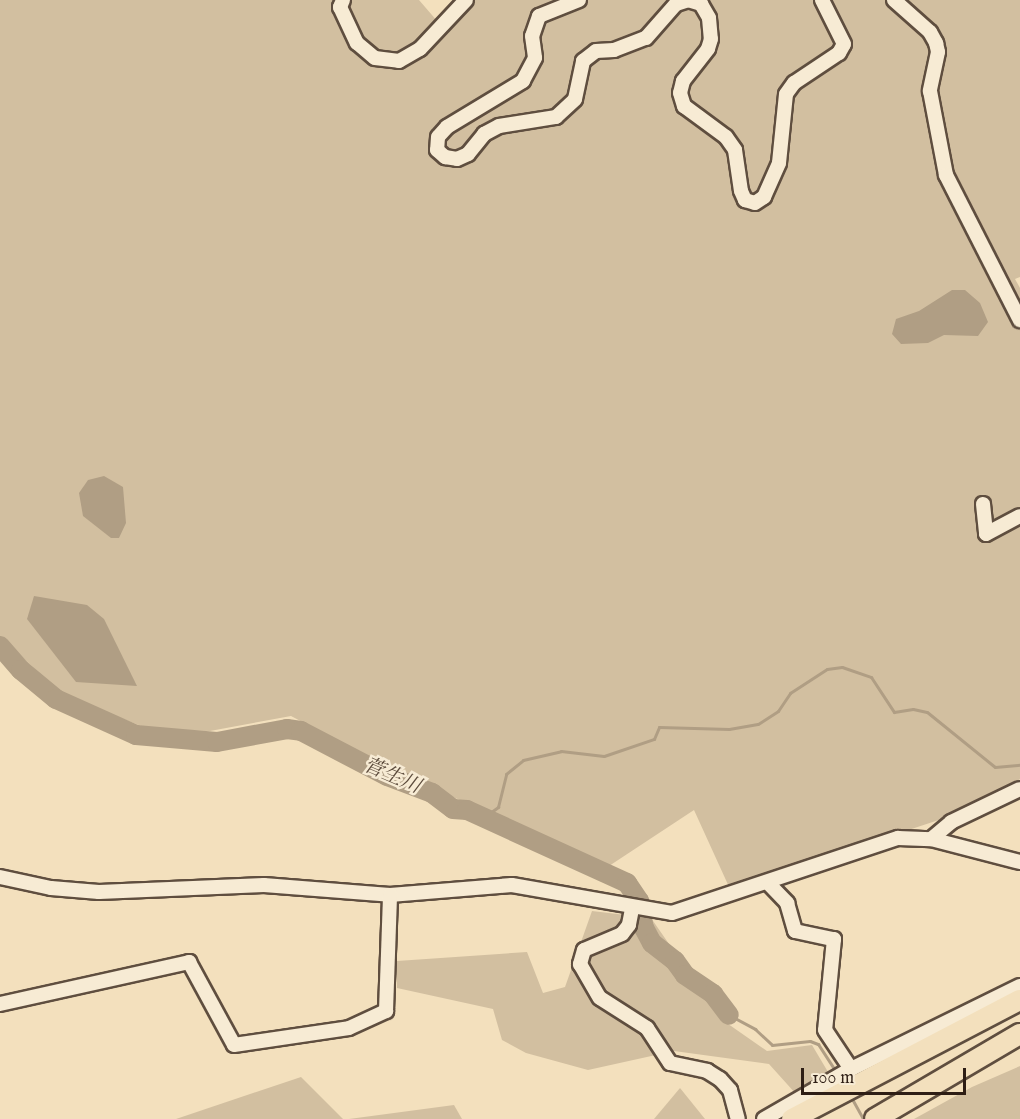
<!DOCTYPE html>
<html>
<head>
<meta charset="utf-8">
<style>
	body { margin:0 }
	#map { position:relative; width:1020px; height:1119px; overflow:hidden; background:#f3e0bd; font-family:"IM FELL English","Noto Serif JP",serif }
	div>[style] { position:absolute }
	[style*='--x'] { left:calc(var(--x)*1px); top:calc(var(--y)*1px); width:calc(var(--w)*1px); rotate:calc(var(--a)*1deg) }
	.green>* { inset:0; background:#d2bfa0 }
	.water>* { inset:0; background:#b09e84 }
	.stream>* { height:3px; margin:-1.5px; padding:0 1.5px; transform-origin:1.5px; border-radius:1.5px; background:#b09e84 }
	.river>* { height:20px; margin:-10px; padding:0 10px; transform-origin:10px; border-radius:10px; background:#b09e84 }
	.roads { filter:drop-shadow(2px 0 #5f4e3f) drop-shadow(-2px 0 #5f4e3f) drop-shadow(0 2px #5f4e3f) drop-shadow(0 -2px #5f4e3f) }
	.minor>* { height:14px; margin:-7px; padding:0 7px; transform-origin:7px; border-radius:7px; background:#f7ebd4 }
	.highway>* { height:20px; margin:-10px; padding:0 10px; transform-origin:10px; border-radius:10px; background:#f3e0bd }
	span { translate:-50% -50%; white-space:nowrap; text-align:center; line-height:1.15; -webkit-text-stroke:5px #f7ebd4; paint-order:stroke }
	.water-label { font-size:20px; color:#5c4b3c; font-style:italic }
	.scale { position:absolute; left:801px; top:1068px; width:165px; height:27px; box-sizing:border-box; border:3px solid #2e1e15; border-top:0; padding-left:8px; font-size:18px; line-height:21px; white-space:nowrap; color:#2e1e15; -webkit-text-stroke:4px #f7ebd4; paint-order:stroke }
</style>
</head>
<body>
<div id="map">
	<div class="green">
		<i style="clip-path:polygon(0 0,419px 0,438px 22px,460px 0,1020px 0,1020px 277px,1015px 279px,1020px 288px,1020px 779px,987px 804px,730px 889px,694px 810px,609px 866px,399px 773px,291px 716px,210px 731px,151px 730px,61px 694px,0 636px)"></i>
		<i style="clip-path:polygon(592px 911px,651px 918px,721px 1019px,767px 1051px,812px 1045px,831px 1077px,796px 1094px,769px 1064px,674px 1051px,588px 1070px,526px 1053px,502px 1040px,493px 1009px,397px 988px,397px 961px,527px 952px,543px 993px,565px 987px)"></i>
		<i style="clip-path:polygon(1020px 1066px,1020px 1119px,914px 1119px,972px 1087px)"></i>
		<i style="clip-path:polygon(301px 1077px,343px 1119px,176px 1119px)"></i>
		<i style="clip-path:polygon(680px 1088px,705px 1119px,654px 1119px)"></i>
		<i style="clip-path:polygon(454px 1105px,462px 1119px,349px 1119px)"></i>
	</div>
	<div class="water">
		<i style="clip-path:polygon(952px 290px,965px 290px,980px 303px,988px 322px,978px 336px,944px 335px,928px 343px,901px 344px,892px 334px,896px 319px,919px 311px)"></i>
		<i style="clip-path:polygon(104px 476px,123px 487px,126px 523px,119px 538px,111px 538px,83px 516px,79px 493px,88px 480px)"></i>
		<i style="clip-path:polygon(34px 596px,87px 605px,104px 619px,137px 686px,76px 682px,27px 619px)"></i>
	</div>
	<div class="stream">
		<i style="--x:483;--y:818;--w:19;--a:-36"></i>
		<i style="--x:498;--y:807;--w:34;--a:-76"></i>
		<i style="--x:506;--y:774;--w:22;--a:-39"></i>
		<i style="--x:523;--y:760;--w:39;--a:-13"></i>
		<i style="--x:561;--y:751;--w:43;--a:6.6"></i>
		<i style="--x:604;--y:756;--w:53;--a:-18.8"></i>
		<i style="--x:654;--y:739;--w:13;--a:-67"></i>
		<i style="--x:659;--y:727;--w:70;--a:1.6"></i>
		<i style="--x:729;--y:729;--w:29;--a:-10"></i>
		<i style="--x:758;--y:724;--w:24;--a:-33"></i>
		<i style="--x:778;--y:711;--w:22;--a:-56"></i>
		<i style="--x:790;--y:693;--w:44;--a:-33"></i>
		<i style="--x:827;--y:669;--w:15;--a:-8"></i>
		<i style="--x:842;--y:667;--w:31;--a:19"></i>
		<i style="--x:871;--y:677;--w:42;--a:56.7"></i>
		<i style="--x:894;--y:712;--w:19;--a:-9"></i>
		<i style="--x:913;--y:709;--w:14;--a:12"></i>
		<i style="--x:927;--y:712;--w:87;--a:39"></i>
		<i style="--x:995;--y:767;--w:25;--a:-5"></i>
		<i style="--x:729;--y:1015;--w:30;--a:28"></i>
		<i style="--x:755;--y:1029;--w:23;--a:43"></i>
		<i style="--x:772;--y:1045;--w:38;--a:-6"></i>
		<i style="--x:810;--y:1041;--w:9;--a:21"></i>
		<i style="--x:818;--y:1044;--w:35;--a:57"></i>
		<i style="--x:851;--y:1097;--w:25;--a:61"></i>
	</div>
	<div class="river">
		<i style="--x:0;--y:646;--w:32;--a:49"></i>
		<i style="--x:21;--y:670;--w:45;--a:39.6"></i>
		<i style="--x:56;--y:699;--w:88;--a:24.2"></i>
		<i style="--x:136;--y:735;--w:81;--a:4.9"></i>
		<i style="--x:217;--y:742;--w:71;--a:-10.5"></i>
		<i style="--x:287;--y:729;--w:14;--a:8"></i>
		<i style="--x:301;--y:731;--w:97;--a:27.6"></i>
		<i style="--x:387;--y:776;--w:48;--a:20.7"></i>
		<i style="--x:432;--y:793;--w:26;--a:37"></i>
		<i style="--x:453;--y:809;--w:14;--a:4"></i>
		<i style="--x:467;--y:810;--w:176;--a:24.5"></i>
		<i style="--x:627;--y:883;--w:22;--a:56"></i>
		<i style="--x:639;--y:901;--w:27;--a:80"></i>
		<i style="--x:644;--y:928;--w:17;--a:62"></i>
		<i style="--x:652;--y:943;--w:29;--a:38"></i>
		<i style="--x:675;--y:961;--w:17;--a:54"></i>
		<i style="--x:685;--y:975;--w:34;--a:34"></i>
		<i style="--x:713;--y:994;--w:26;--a:53"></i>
	</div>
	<div class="roads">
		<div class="minor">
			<i style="--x:343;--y:0;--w:8;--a:113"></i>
			<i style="--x:340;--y:7;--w:40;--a:65"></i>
			<i style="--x:357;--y:43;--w:23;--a:40"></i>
			<i style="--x:375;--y:58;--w:24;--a:7"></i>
			<i style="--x:399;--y:61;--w:24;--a:-30"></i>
			<i style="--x:420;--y:49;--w:67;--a:-46.8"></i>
			<i style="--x:579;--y:0;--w:43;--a:158.2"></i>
			<i style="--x:539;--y:16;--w:21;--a:109"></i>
			<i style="--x:532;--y:36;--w:22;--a:82"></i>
			<i style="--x:535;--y:58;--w:26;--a:118"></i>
			<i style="--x:523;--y:81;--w:89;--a:148.8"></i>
			<i style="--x:447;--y:127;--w:13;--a:132"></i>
			<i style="--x:438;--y:137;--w:13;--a:94"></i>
			<i style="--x:437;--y:150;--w:11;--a:41"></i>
			<i style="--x:445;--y:157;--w:12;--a:9"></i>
			<i style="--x:457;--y:159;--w:12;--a:-24"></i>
			<i style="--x:468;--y:154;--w:26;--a:-51"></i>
			<i style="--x:484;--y:134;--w:17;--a:-28"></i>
			<i style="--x:499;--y:126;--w:58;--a:-9"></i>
			<i style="--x:556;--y:117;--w:26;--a:-43"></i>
			<i style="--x:575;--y:99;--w:39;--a:-78"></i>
			<i style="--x:583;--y:61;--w:16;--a:-38"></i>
			<i style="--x:596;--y:51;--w:18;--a:-3"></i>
			<i style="--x:614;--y:50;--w:34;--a:-21"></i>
			<i style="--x:646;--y:38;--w:45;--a:-48.6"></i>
			<i style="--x:676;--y:4;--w:13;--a:-18"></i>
			<i style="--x:688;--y:0;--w:14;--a:17"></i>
			<i style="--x:701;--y:4;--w:16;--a:60"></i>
			<i style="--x:709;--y:18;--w:21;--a:85"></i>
			<i style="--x:711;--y:39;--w:10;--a:107"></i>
			<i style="--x:708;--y:49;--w:41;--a:128"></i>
			<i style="--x:683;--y:81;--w:12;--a:104"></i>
			<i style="--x:680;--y:93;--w:14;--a:73"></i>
			<i style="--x:684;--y:106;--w:52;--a:36.4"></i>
			<i style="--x:726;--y:137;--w:16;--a:55"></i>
			<i style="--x:735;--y:150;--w:41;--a:81.7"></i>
			<i style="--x:741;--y:191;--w:10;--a:66"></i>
			<i style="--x:745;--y:200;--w:10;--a:17"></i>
			<i style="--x:755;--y:203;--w:11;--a:-34"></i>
			<i style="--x:764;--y:197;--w:37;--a:-66"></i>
			<i style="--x:779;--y:163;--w:69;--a:-84.2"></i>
			<i style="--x:786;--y:94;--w:14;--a:-54"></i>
			<i style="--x:794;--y:83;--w:54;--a:-33.7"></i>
			<i style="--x:839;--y:53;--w:10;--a:-61"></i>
			<i style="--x:844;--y:44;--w:49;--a:-116.6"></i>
			<i style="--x:894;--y:0;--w:48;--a:41.6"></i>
			<i style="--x:930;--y:32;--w:13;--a:61"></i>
			<i style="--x:936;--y:43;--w:9;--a:77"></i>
			<i style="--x:938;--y:52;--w:40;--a:102"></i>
			<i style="--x:930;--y:91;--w:86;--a:79.2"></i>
			<i style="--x:946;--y:175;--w:163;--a:63"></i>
			<i style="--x:983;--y:504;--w:30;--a:84"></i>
			<i style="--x:986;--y:534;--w:38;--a:-28"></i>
			<i style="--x:931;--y:839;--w:26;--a:-40"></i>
			<i style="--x:951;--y:822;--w:76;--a:-25.6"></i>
			<i style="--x:0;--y:877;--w:52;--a:12.2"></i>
			<i style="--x:51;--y:888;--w:48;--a:4.8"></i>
			<i style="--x:99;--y:892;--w:165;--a:-2.4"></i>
			<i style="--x:264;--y:885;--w:126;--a:4.5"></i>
			<i style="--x:390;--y:895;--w:122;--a:-4.7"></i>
			<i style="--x:512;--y:885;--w:162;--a:9.9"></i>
			<i style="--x:672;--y:913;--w:238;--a:-18.4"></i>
			<i style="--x:898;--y:838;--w:33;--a:2"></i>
			<i style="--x:931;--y:839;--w:92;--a:14.5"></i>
			<i style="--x:768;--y:883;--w:28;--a:46"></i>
			<i style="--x:787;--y:903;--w:29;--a:74"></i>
			<i style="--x:795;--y:931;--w:40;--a:12"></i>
			<i style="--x:834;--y:939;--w:91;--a:95.6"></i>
			<i style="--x:825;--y:1030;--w:47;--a:56.3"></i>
			<i style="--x:851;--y:1069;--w:188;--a:-26.2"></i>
			<i style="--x:632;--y:909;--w:16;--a:101"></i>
			<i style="--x:629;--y:925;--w:11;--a:128"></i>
			<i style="--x:622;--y:934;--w:41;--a:157.2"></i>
			<i style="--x:584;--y:950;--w:15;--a:106"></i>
			<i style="--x:580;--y:964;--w:39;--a:60"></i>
			<i style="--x:600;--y:998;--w:56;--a:32.6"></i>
			<i style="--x:647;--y:1028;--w:42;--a:56.7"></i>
			<i style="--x:670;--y:1063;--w:38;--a:12"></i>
			<i style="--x:707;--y:1071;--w:15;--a:32"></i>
			<i style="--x:720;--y:1079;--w:15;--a:48"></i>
			<i style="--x:730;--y:1090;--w:30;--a:75"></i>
			<i style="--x:0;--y:1004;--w:194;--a:-12.5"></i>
			<i style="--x:189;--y:962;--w:94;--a:61.5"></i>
			<i style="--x:234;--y:1045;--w:116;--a:-8.4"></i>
			<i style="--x:349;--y:1028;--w:41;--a:-24.7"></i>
			<i style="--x:386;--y:1011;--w:116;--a:-88"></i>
			<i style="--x:764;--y:1119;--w:100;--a:-29.9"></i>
		</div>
		<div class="highway">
			<i style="--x:792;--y:1119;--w:257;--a:-27.6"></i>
			<i style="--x:875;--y:1119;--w:168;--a:-30.4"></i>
		</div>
	</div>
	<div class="water-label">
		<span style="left:392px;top:776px;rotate:23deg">菅生川</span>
	</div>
	<div class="scale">100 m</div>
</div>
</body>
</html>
